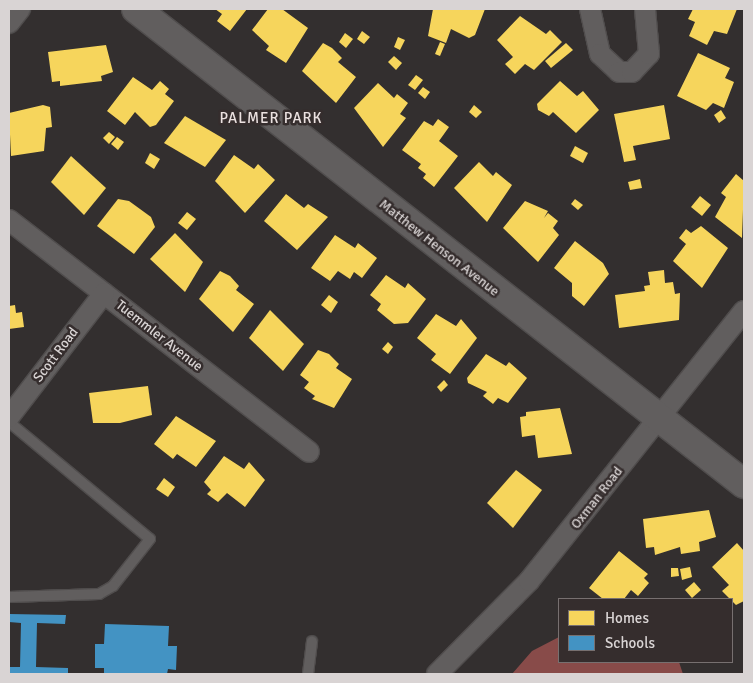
<!DOCTYPE html>
<html>
<head>
<meta charset="utf-8">
<style>
	body { margin:0 }
	#map { position:relative; width:753px; height:683px; overflow:hidden; background:#332f2f; font-family:Signika,sans-serif }
	div>[style] { position:absolute }
	[style*='--x'] { left:calc(var(--x)*1px); top:calc(var(--y)*1px); width:calc(var(--w)*1px); rotate:calc(var(--a)*1deg) }
	.forest>* { inset:0; background:#884b49 }
	.homes>* { inset:0; background:#f6d55c }
	.schools>* { inset:0; background:#4393c3 }
	.roads { filter:drop-shadow(1px 0 #504d4d) drop-shadow(-1px 0 #504d4d) drop-shadow(0 1px #504d4d) drop-shadow(0 -1px #504d4d) }
	.lane>* { height:10px; margin:-5px; padding:0 5px; transform-origin:5px; border-radius:5px; background:#615e5e }
	.street>* { height:20px; margin:-10px; padding:0 10px; transform-origin:10px; border-radius:10px; background:#615e5e }
	.secondary>* { height:28px; margin:-14px; padding:0 14px; transform-origin:14px; border-radius:14px; background:#615e5e }
	span { translate:-50% -50%; white-space:nowrap; text-align:center; line-height:1.15; -webkit-text-stroke:5px #352d2d; paint-order:stroke }
	.street-label { font-size:14px; color:#d9d4d4 }
	.neighbourhood-label { font-size:15px; color:#ebe1e0; letter-spacing:1px }
	.frame { position:absolute; inset:0; border:10px solid #d9d4d4; pointer-events:none }
	.legend { position:absolute; left:558px; top:598px; width:175px; height:65px; box-sizing:border-box; background:#352d2d; border:1px solid #777070; margin:0; padding:6px 9px; list-style:none; font-size:15px; color:#d9d4d4 }
	.legend li { display:flex; align-items:center; gap:10px; height:25px }
	.legend b { width:25px; border:1px solid #777070 }
</style>
</head>
<body>
<div id="map">
	<div class="forest">
		<i style="clip-path:polygon(559px 637px,559px 662px,679px 662px,683px 674px,512px 674px,532px 651px)"></i>
	</div>
	<div class="homes">
		<i style="clip-path:polygon(215px 9px,247px 9px,230px 31px,217px 21px,222px 14px)"></i>
		<i style="clip-path:polygon(268px 9px,282px 9px,308px 28px,286px 63px,266px 50px,269px 46px,252px 30px)"></i>
		<i style="clip-path:polygon(433px 9px,485px 9px,475px 35px,469px 38px,451px 29px,446px 43px,428px 36px)"></i>
		<i style="clip-path:polygon(693px 9px,737px 9px,727px 34px,714px 31px,707px 45px,689px 36px,695px 22px,688px 19px)"></i>
		<i style="clip-path:polygon(520px 16px,546px 34px,550px 30px,562px 42px,534px 70px,525px 64px,515px 74px,505px 64px,513px 57px,497px 40px)"></i>
		<i style="clip-path:polygon(362px 31px,370px 37px,364px 44px,357px 39px)"></i>
		<i style="clip-path:polygon(345px 33px,353px 39px,346px 48px,339px 42px)"></i>
		<i style="clip-path:polygon(398px 37px,405px 40px,400px 50px,394px 47px)"></i>
		<i style="clip-path:polygon(440px 42px,445px 44px,440px 56px,435px 54px)"></i>
		<i style="clip-path:polygon(323px 43px,332px 48px,342px 58px,338px 62px,356px 77px,336px 103px,302px 71px)"></i>
		<i style="clip-path:polygon(566px 43px,573px 50px,551px 68px,545px 61px)"></i>
		<i style="clip-path:polygon(106px 45px,113px 72px,101px 76px,102px 81px,60px 86px,60px 81px,52px 82px,48px 52px)"></i>
		<i style="clip-path:polygon(698px 53px,730px 68px,725px 78px,734px 82px,724px 108px,713px 103px,706px 110px,677px 96px)"></i>
		<i style="clip-path:polygon(394px 56px,402px 63px,396px 70px,388px 62px)"></i>
		<i style="clip-path:polygon(416px 75px,423px 80px,415px 90px,408px 85px)"></i>
		<i style="clip-path:polygon(133px 77px,152px 90px,160px 81px,169px 89px,165px 94px,174px 101px,156px 125px,150px 127px,135px 112px,125px 125px,107px 111px)"></i>
		<i style="clip-path:polygon(560px 81px,577px 96px,583px 91px,599px 110px,576px 133px,553px 112px,549px 116px,538px 110px,537px 104px)"></i>
		<i style="clip-path:polygon(378px 83px,394px 98px,397px 94px,408px 103px,400px 114px,406px 118px,383px 147px,354px 108px)"></i>
		<i style="clip-path:polygon(423px 87px,430px 92px,425px 99px,418px 93px)"></i>
		<i style="clip-path:polygon(43px 105px,50px 107px,52px 127px,46px 128px,44px 151px,11px 156px,9px 113px)"></i>
		<i style="clip-path:polygon(474px 105px,482px 112px,476px 118px,469px 112px)"></i>
		<i style="clip-path:polygon(664px 105px,670px 139px,633px 146px,636px 160px,624px 162px,614px 114px)"></i>
		<i style="clip-path:polygon(721px 110px,726px 118px,719px 123px,714px 115px)"></i>
		<i style="clip-path:polygon(185px 116px,226px 140px,205px 167px,164px 143px)"></i>
		<i style="clip-path:polygon(438px 119px,449px 127px,439px 141px,458px 156px,434px 187px,423px 178px,426px 174px,418px 168px,421px 164px,402px 150px,424px 121px,433px 126px)"></i>
		<i style="clip-path:polygon(109px 132px,115px 137px,109px 144px,103px 138px)"></i>
		<i style="clip-path:polygon(117px 137px,124px 142px,118px 150px,111px 144px)"></i>
		<i style="clip-path:polygon(575px 146px,588px 153px,583px 163px,570px 156px)"></i>
		<i style="clip-path:polygon(150px 153px,160px 159px,154px 169px,145px 163px)"></i>
		<i style="clip-path:polygon(234px 155px,254px 169px,258px 164px,275px 180px,245px 213px,215px 181px)"></i>
		<i style="clip-path:polygon(71px 156px,106px 188px,84px 215px,51px 182px)"></i>
		<i style="clip-path:polygon(479px 162px,493px 176px,496px 172px,512px 185px,487px 222px,454px 188px)"></i>
		<i style="clip-path:polygon(736px 174px,744px 181px,742px 238px,715px 217px,726px 197px,721px 193px)"></i>
		<i style="clip-path:polygon(640px 179px,642px 188px,630px 190px,628px 182px)"></i>
		<i style="clip-path:polygon(286px 194px,304px 208px,308px 204px,328px 217px,297px 250px,264px 221px)"></i>
		<i style="clip-path:polygon(700px 196px,711px 205px,702px 216px,691px 207px)"></i>
		<i style="clip-path:polygon(118px 199px,129px 201px,151px 217px,155px 227px,134px 254px,97px 226px)"></i>
		<i style="clip-path:polygon(575px 199px,583px 205px,578px 210px,571px 204px)"></i>
		<i style="clip-path:polygon(525px 201px,548px 211px,544px 218px,548px 213px,558px 221px,553px 228px,559px 235px,538px 262px,503px 228px)"></i>
		<i style="clip-path:polygon(187px 212px,196px 219px,187px 230px,178px 223px)"></i>
		<i style="clip-path:polygon(701px 226px,728px 248px,702px 288px,673px 261px,686px 244px,679px 238px,686px 229px,691px 233px)"></i>
		<i style="clip-path:polygon(175px 233px,203px 262px,185px 292px,150px 259px)"></i>
		<i style="clip-path:polygon(335px 235px,355px 248px,358px 243px,377px 258px,362px 278px,354px 272px,350px 279px,338px 271px,330px 281px,311px 268px)"></i>
		<i style="clip-path:polygon(575px 241px,603px 263px,609px 274px,584px 306px,572px 296px,572px 283px,554px 268px)"></i>
		<i style="clip-path:polygon(664px 270px,665px 283px,673px 282px,675px 294px,680px 293px,679px 320px,619px 328px,615px 295px,645px 291px,644px 286px,650px 285px,648px 272px)"></i>
		<i style="clip-path:polygon(220px 271px,230px 276px,239px 286px,236px 290px,254px 304px,233px 332px,199px 299px)"></i>
		<i style="clip-path:polygon(386px 275px,405px 288px,408px 283px,426px 299px,408px 323px,394px 324px,377px 310px,381px 304px,370px 295px)"></i>
		<i style="clip-path:polygon(329px 295px,338px 302px,331px 313px,321px 305px)"></i>
		<i style="clip-path:polygon(15px 305px,16px 313px,22px 312px,24px 327px,9px 329px,9px 306px)"></i>
		<i style="clip-path:polygon(270px 310px,304px 344px,283px 371px,249px 338px)"></i>
		<i style="clip-path:polygon(436px 314px,456px 326px,461px 319px,477px 338px,450px 374px,431px 360px,436px 354px,417px 338px)"></i>
		<i style="clip-path:polygon(388px 342px,393px 347px,388px 354px,382px 349px)"></i>
		<i style="clip-path:polygon(318px 350px,329px 354px,339px 364px,336px 368px,352px 379px,334px 408px,312px 399px,315px 396px,304px 388px,309px 382px,300px 375px)"></i>
		<i style="clip-path:polygon(486px 354px,506px 366px,509px 362px,527px 378px,508px 403px,498px 398px,493px 404px,483px 396px,487px 392px,468px 383px,467px 378px)"></i>
		<i style="clip-path:polygon(444px 380px,448px 385px,441px 392px,437px 387px)"></i>
		<i style="clip-path:polygon(148px 386px,152px 415px,120px 423px,93px 423px,89px 393px)"></i>
		<i style="clip-path:polygon(560px 408px,572px 454px,538px 458px,535px 435px,522px 437px,520px 417px,526px 416px,526px 412px)"></i>
		<i style="clip-path:polygon(176px 416px,216px 441px,196px 467px,177px 454px,173px 459px,154px 444px)"></i>
		<i style="clip-path:polygon(224px 456px,244px 469px,249px 462px,265px 480px,245px 507px,227px 493px,218px 502px,207px 494px,211px 490px,204px 482px)"></i>
		<i style="clip-path:polygon(516px 470px,542px 490px,513px 528px,487px 503px)"></i>
		<i style="clip-path:polygon(164px 478px,175px 487px,168px 497px,156px 489px)"></i>
		<i style="clip-path:polygon(709px 510px,716px 537px,699px 542px,700px 551px,681px 554px,680px 547px,655px 555px,654px 547px,646px 548px,643px 519px)"></i>
		<i style="clip-path:polygon(737px 543px,744px 551px,744px 601px,736px 605px,722px 591px,729px 585px,712px 567px)"></i>
		<i style="clip-path:polygon(619px 551px,648px 574px,644px 578px,649px 583px,638px 596px,631px 590px,624px 599px,603px 599px,589px 588px)"></i>
		<i style="clip-path:polygon(690px 567px,692px 577px,682px 580px,680px 569px)"></i>
		<i style="clip-path:polygon(671px 568px,678px 568px,679px 576px,671px 577px)"></i>
		<i style="clip-path:polygon(694px 582px,701px 590px,692px 598px,685px 590px)"></i>
	</div>
	<div class="schools">
		<i style="clip-path:polygon(9px 614px,66px 615px,65px 624px,37px 623px,36px 667px,68px 668px,68px 674px,9px 674px,9px 667px,20px 667px,21px 623px,9px 622px)"></i>
		<i style="clip-path:polygon(105px 624px,169px 626px,168px 646px,177px 646px,176px 670px,168px 669px,167px 674px,104px 674px,104px 668px,95px 668px,95px 644px,104px 644px)"></i>
	</div>
	<div class="roads">
		<div class="lane">
			<i style="--x:9;--y:422;--w:183;--a:39.7"></i>
			<i style="--x:150;--y:539;--w:60;--a:128.2"></i>
			<i style="--x:113;--y:586;--w:16;--a:150"></i>
			<i style="--x:99;--y:594;--w:90;--a:178.1"></i>
			<i style="--x:308;--y:674;--w:33;--a:-83"></i>
		</div>
		<div class="street">
			<i style="--x:590;--y:9;--w:46;--a:77.5"></i>
			<i style="--x:600;--y:54;--w:26;--a:43"></i>
			<i style="--x:619;--y:72;--w:13;--a:0"></i>
			<i style="--x:632;--y:72;--w:25;--a:-47"></i>
			<i style="--x:649;--y:54;--w:45;--a:-95.1"></i>
			<i style="--x:9;--y:23;--w:18;--a:-52"></i>
			<i style="--x:9;--y:220;--w:379;--a:37.7"></i>
			<i style="--x:9;--y:417;--w:156;--a:-52.5"></i>
			<i style="--x:437;--y:674;--w:131;--a:-45.3"></i>
			<i style="--x:529;--y:581;--w:345;--a:-51.5"></i>
		</div>
		<div class="secondary">
			<i style="--x:136;--y:9;--w:772;--a:38"></i>
		</div>
	</div>
	<div class="street-label">
		<span style="left:439px;top:248px;rotate:38deg">Matthew Henson Avenue</span>
		<span style="left:159px;top:336px;rotate:38deg">Tuemmler Avenue</span>
		<span style="left:56px;top:355px;rotate:-53deg">Scott Road</span>
		<span style="left:597px;top:498px;rotate:-52deg">Oxman Road</span>
	</div>
	<div class="neighbourhood-label">
		<span style="left:271px;top:119px">PALMER PARK</span>
	</div>
	<div class="frame"></div>
	<ul class="legend">
	<li><b style="height:14px;background:#f6d55c"></b>Homes</li>
	<li><b style="height:14px;background:#4393c3"></b>Schools</li>
	</ul>
</div>
</body>
</html>
